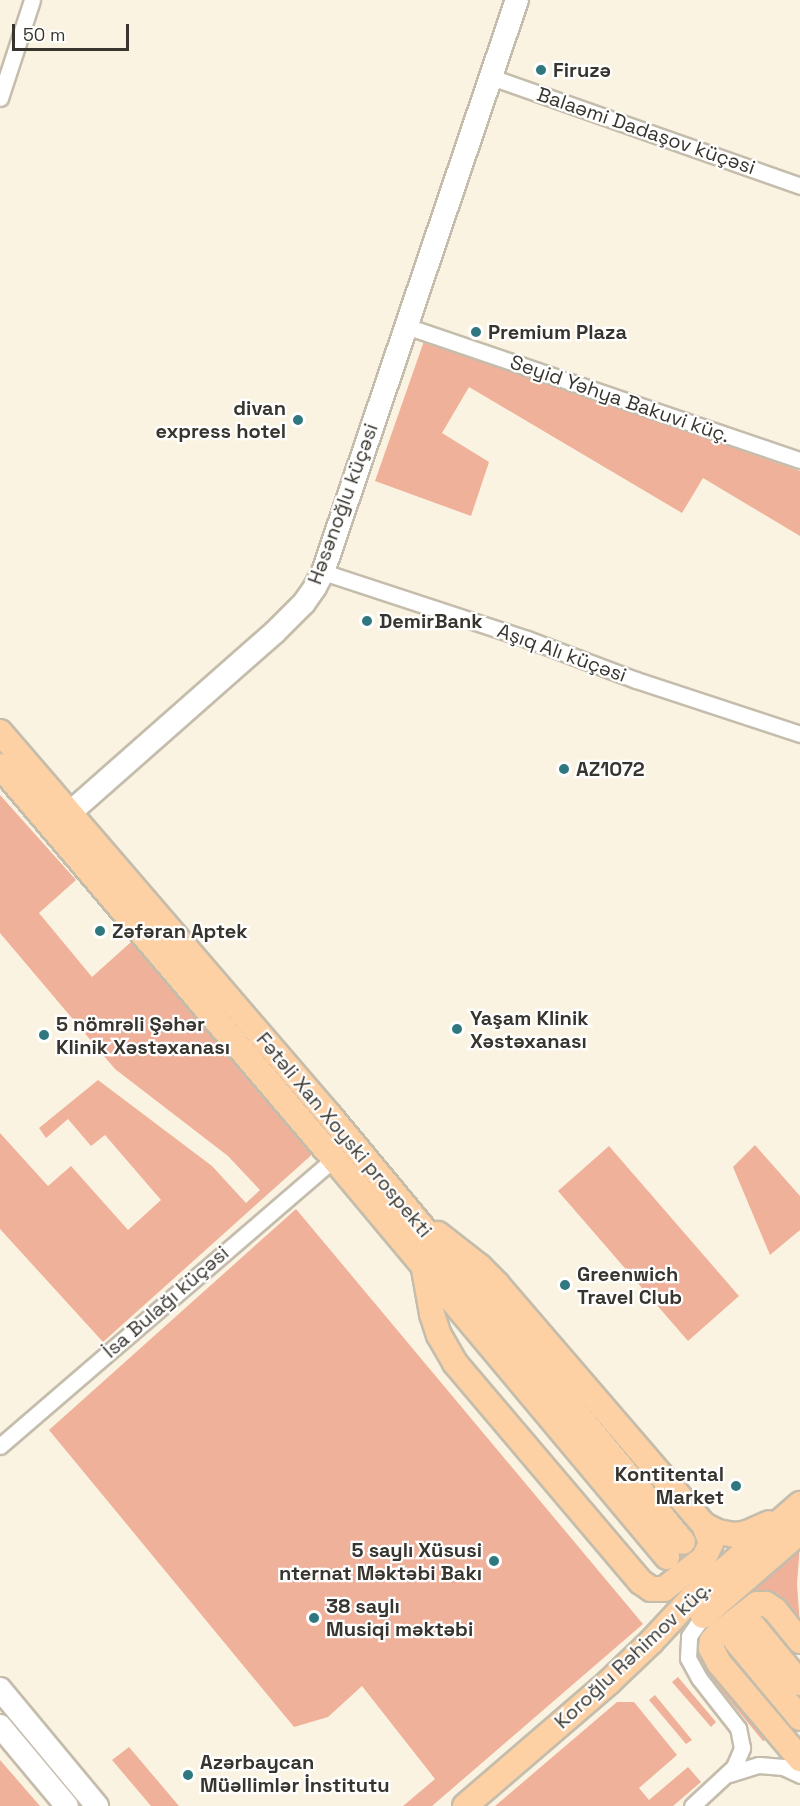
<!DOCTYPE html>
<html>
<head>
<meta charset="utf-8">
<style>
	body { margin:0 }
	#map { position:relative; width:800px; height:1806px; overflow:hidden; background:#fbf3e1; font-family:"Space Grotesk",sans-serif }
	div>[style] { position:absolute }
	[style*='--x'] { left:calc(var(--x)*1px); top:calc(var(--y)*1px); width:calc(var(--w)*1px); rotate:calc(var(--a)*1deg) }
	.green>* { inset:0; background:#f0b19a }
	.roads { filter:drop-shadow(2px 0 #c5bdac) drop-shadow(-2px 0 #c5bdac) drop-shadow(0 2px #c5bdac) drop-shadow(0 -2px #c5bdac) }
	.street>* { height:15px; margin:-7.5px; padding:0 7.5px; transform-origin:7.5px; border-radius:7.5px; background:#fff }
	.secondary>* { height:22px; margin:-11px; padding:0 11px; transform-origin:11px; border-radius:11px; background:#fff }
	.primary>* { height:24px; margin:-12px; padding:0 12px; transform-origin:12px; border-radius:12px; background:#fed1a4 }
	.dots>* { width:16px; height:16px; translate:-50% -50%; box-sizing:border-box; border:3px solid #fff; border-radius:50% }
	span { translate:-50% -50%; white-space:nowrap; text-align:center; line-height:1.15; -webkit-text-stroke:4.5px #fff; paint-order:stroke }
	.poi-label { font-size:20px; color:#38352e; font-weight:700 }
	.left { translate:0 -50%; text-align:left }
	.right { translate:-100% -50%; text-align:right }
	.street-label { font-size:20px; color:#38352e }
	.scale { position:absolute; left:12px; top:24px; width:117px; height:27px; box-sizing:border-box; border:3px solid #38352e; border-top:0; padding-left:8px; font-size:18px; line-height:21px; white-space:nowrap; color:#38352e; -webkit-text-stroke:4px #fff; paint-order:stroke }
</style>
</head>
<body>
<div id="map">
	<div class="green">
		<i style="clip-path:polygon(424px 341px,800px 471px,800px 536px,703px 478px,682px 513px,469px 387px,442px 433px,489px 462px,471px 516px,375px 481px)"></i>
		<i style="clip-path:polygon(0 795px,76px 880px,39px 913px,92px 977px,131px 942px,316px 1151px,103px 1342px,0 1229px,0 1133px,48px 1186px,71px 1166px,128px 1230px,161px 1200px,105px 1135px,91px 1146px,68px 1119px,46px 1138px,39px 1128px,98px 1080px,212px 1166px,246px 1203px,260px 1190px,228px 1156px,115px 1069px,0 933px)"></i>
		<i style="clip-path:polygon(755px 1145px,800px 1196px,800px 1230px,770px 1255px,733px 1167px)"></i>
		<i style="clip-path:polygon(609px 1146px,739px 1296px,688px 1341px,558px 1191px)"></i>
		<i style="clip-path:polygon(296px 1209px,643px 1624px,432px 1806px,403px 1806px,435px 1779px,362px 1686px,328px 1717px,294px 1727px,49px 1430px)"></i>
		<i style="clip-path:polygon(800px 1544px,797px 1584px,800px 1626px,771px 1593px,764px 1590px,755px 1591px,707px 1633px,701px 1648px,702px 1659px,768px 1739px,763px 1741px,698px 1662px,695px 1652px,695px 1639px)"></i>
		<i style="clip-path:polygon(678px 1677px,716px 1722px,711px 1727px,672px 1682px)"></i>
		<i style="clip-path:polygon(655px 1695px,692px 1740px,686px 1744px,649px 1700px)"></i>
		<i style="clip-path:polygon(617px 1702px,634px 1702px,677px 1755px,639px 1788px,649px 1800px,688px 1767px,701px 1782px,673px 1806px,495px 1806px)"></i>
		<i style="clip-path:polygon(129px 1747px,179px 1806px,151px 1806px,112px 1760px)"></i>
		<i style="clip-path:polygon(0 1760px,40px 1806px,0 1806px)"></i>
	</div>
	<div class="roads">
		<div class="street">
			<i style="--x:491;--y:77;--w:328;--a:19.4"></i>
			<i style="--x:0;--y:98;--w:103;--a:-71.9"></i>
			<i style="--x:406;--y:326;--w:416;--a:18.8"></i>
			<i style="--x:323;--y:572;--w:215;--a:18.2"></i>
			<i style="--x:527;--y:639;--w:116;--a:20.6"></i>
			<i style="--x:636;--y:680;--w:173;--a:18.2"></i>
			<i style="--x:0;--y:1446;--w:440;--a:-40.7"></i>
			<i style="--x:729;--y:1774;--w:31;--a:-17"></i>
			<i style="--x:759;--y:1765;--w:24;--a:5"></i>
			<i style="--x:783;--y:1767;--w:19;--a:25"></i>
			<i style="--x:692;--y:1806;--w:57;--a:-42.9"></i>
			<i style="--x:734;--y:1767;--w:21;--a:-67"></i>
			<i style="--x:742;--y:1748;--w:20;--a:-101"></i>
			<i style="--x:738;--y:1728;--w:63;--a:-128"></i>
			<i style="--x:699;--y:1678;--w:23;--a:-119"></i>
			<i style="--x:688;--y:1658;--w:22;--a:-87"></i>
			<i style="--x:689;--y:1636;--w:24;--a:-55"></i>
		</div>
		<div class="secondary">
			<i style="--x:56;--y:825;--w:292;--a:-41.4"></i>
			<i style="--x:275;--y:632;--w:41;--a:-45"></i>
			<i style="--x:304;--y:603;--w:19;--a:-55"></i>
			<i style="--x:315;--y:587;--w:17;--a:-62"></i>
			<i style="--x:323;--y:572;--w:604;--a:-71.27"></i>
			<i style="--x:0;--y:1689;--w:152;--a:50.3"></i>
			<i style="--x:0;--y:1726;--w:104;--a:50.1"></i>
		</div>
		<div class="primary">
			<i style="--x:0;--y:732;--w:506;--a:49.33"></i>
			<i style="--x:330;--y:1116;--w:553;--a:50.35"></i>
			<i style="--x:0;--y:766;--w:516;--a:49.64"></i>
			<i style="--x:334;--y:1159;--w:519;--a:50.08"></i>
			<i style="--x:424;--y:1269;--w:46;--a:79.9"></i>
			<i style="--x:432;--y:1314;--w:22;--a:72"></i>
			<i style="--x:439;--y:1335;--w:32;--a:60"></i>
			<i style="--x:455;--y:1363;--w:287;--a:49.7"></i>
			<i style="--x:641;--y:1582;--w:12;--a:35"></i>
			<i style="--x:651;--y:1589;--w:13;--a:0"></i>
			<i style="--x:664;--y:1589;--w:51;--a:-37.8"></i>
			<i style="--x:704;--y:1558;--w:17;--a:-65"></i>
			<i style="--x:711;--y:1543;--w:19;--a:-111"></i>
			<i style="--x:704;--y:1525;--w:318;--a:-130.7"></i>
			<i style="--x:497;--y:1284;--w:25;--a:-135"></i>
			<i style="--x:479;--y:1266;--w:52;--a:-142"></i>
			<i style="--x:704;--y:1525;--w:16;--a:27"></i>
			<i style="--x:718;--y:1532;--w:17;--a:10"></i>
			<i style="--x:735;--y:1535;--w:12;--a:-9"></i>
			<i style="--x:747;--y:1533;--w:24;--a:-24"></i>
			<i style="--x:703;--y:1616;--w:128;--a:-40.9"></i>
			<i style="--x:753;--y:1626;--w:74;--a:50.5"></i>
			<i style="--x:736;--y:1641;--w:100;--a:50.3"></i>
			<i style="--x:800;--y:1641;--w:40;--a:-129"></i>
			<i style="--x:775;--y:1610;--w:11;--a:-146"></i>
			<i style="--x:766;--y:1604;--w:9;--a:180"></i>
			<i style="--x:757;--y:1604;--w:49;--a:142.4"></i>
			<i style="--x:718;--y:1634;--w:9;--a:131"></i>
			<i style="--x:712;--y:1641;--w:7;--a:98"></i>
			<i style="--x:711;--y:1648;--w:17;--a:62"></i>
			<i style="--x:719;--y:1663;--w:126;--a:49.8"></i>
			<i style="--x:465;--y:1806;--w:190;--a:-40.7"></i>
			<i style="--x:609;--y:1682;--w:58;--a:-43.6"></i>
			<i style="--x:651;--y:1642;--w:59;--a:-47.1"></i>
			<i style="--x:691;--y:1599;--w:145;--a:-41.1"></i>
		</div>
	</div>
	<div class="dots">
		<i style="left:541px;top:70px;background:#2f787f"></i>
		<i style="left:476px;top:332px;background:#2f787f"></i>
		<i style="left:298px;top:420px;background:#2f787f"></i>
		<i style="left:367px;top:621px;background:#2f787f"></i>
		<i style="left:564px;top:769px;background:#2f787f"></i>
		<i style="left:100px;top:931px;background:#2f787f"></i>
		<i style="left:457px;top:1029px;background:#2f787f"></i>
		<i style="left:44px;top:1035px;background:#2f787f"></i>
		<i style="left:565px;top:1285px;background:#2f787f"></i>
		<i style="left:736px;top:1486px;background:#2f787f"></i>
		<i style="left:494px;top:1561px;background:#2f787f"></i>
		<i style="left:314px;top:1618px;background:#2f787f"></i>
		<i style="left:188px;top:1775px;background:#2f787f"></i>
	</div>
	<div class="poi-label">
		<span class="left" style="left:553px;top:70px">Firuzə</span>
		<span class="left" style="left:488px;top:332px">Premium Plaza</span>
		<span class="right" style="left:286px;top:420px">divan<br>express hotel</span>
		<span class="left" style="left:379px;top:621px">DemirBank</span>
		<span class="left" style="left:576px;top:769px">AZ1072</span>
		<span class="left" style="left:112px;top:931px">Zəfəran Aptek</span>
		<span class="left" style="left:470px;top:1030px">Yaşam Klinik<br>Xəstəxanası</span>
		<span class="left" style="left:56px;top:1036px">5 nömrəli Şəhər<br>Klinik Xəstəxanası</span>
		<span class="left" style="left:577px;top:1286px">Greenwich<br>Travel Club</span>
		<span class="right" style="left:724px;top:1486px">Kontitental<br>Market</span>
		<span class="right" style="left:482px;top:1562px">5 saylı Xüsusi<br>nternat Məktəbi Bakı</span>
		<span class="left" style="left:326px;top:1618px">38 saylı<br>Musiqi məktəbi</span>
		<span class="left" style="left:200px;top:1774px">Azərbaycan<br>Müəllimlər İnstitutu</span>
	</div>
	<div class="street-label">
		<span style="left:646px;top:131px;rotate:19deg">Balaəmi Dadaşov küçəsi</span>
		<span style="left:620px;top:399px;rotate:19deg">Seyid Yəhya Bakuvi küç.</span>
		<span style="left:343px;top:504px;rotate:-70deg">Həsənoğlu küçəsi</span>
		<span style="left:562px;top:653px;rotate:20deg">Aşıq Alı küçəsi</span>
		<span style="left:344px;top:1135px;rotate:50deg">Fətəli Xan Xoyski prospekti</span>
		<span style="left:166px;top:1302px;rotate:-41deg">İsa Bulağı küçəsi</span>
		<span style="left:633px;top:1655px;rotate:-43deg">Koroğlu Rəhimov küç.</span>
	</div>
	<div class="scale">50 m</div>
</div>
</body>
</html>
